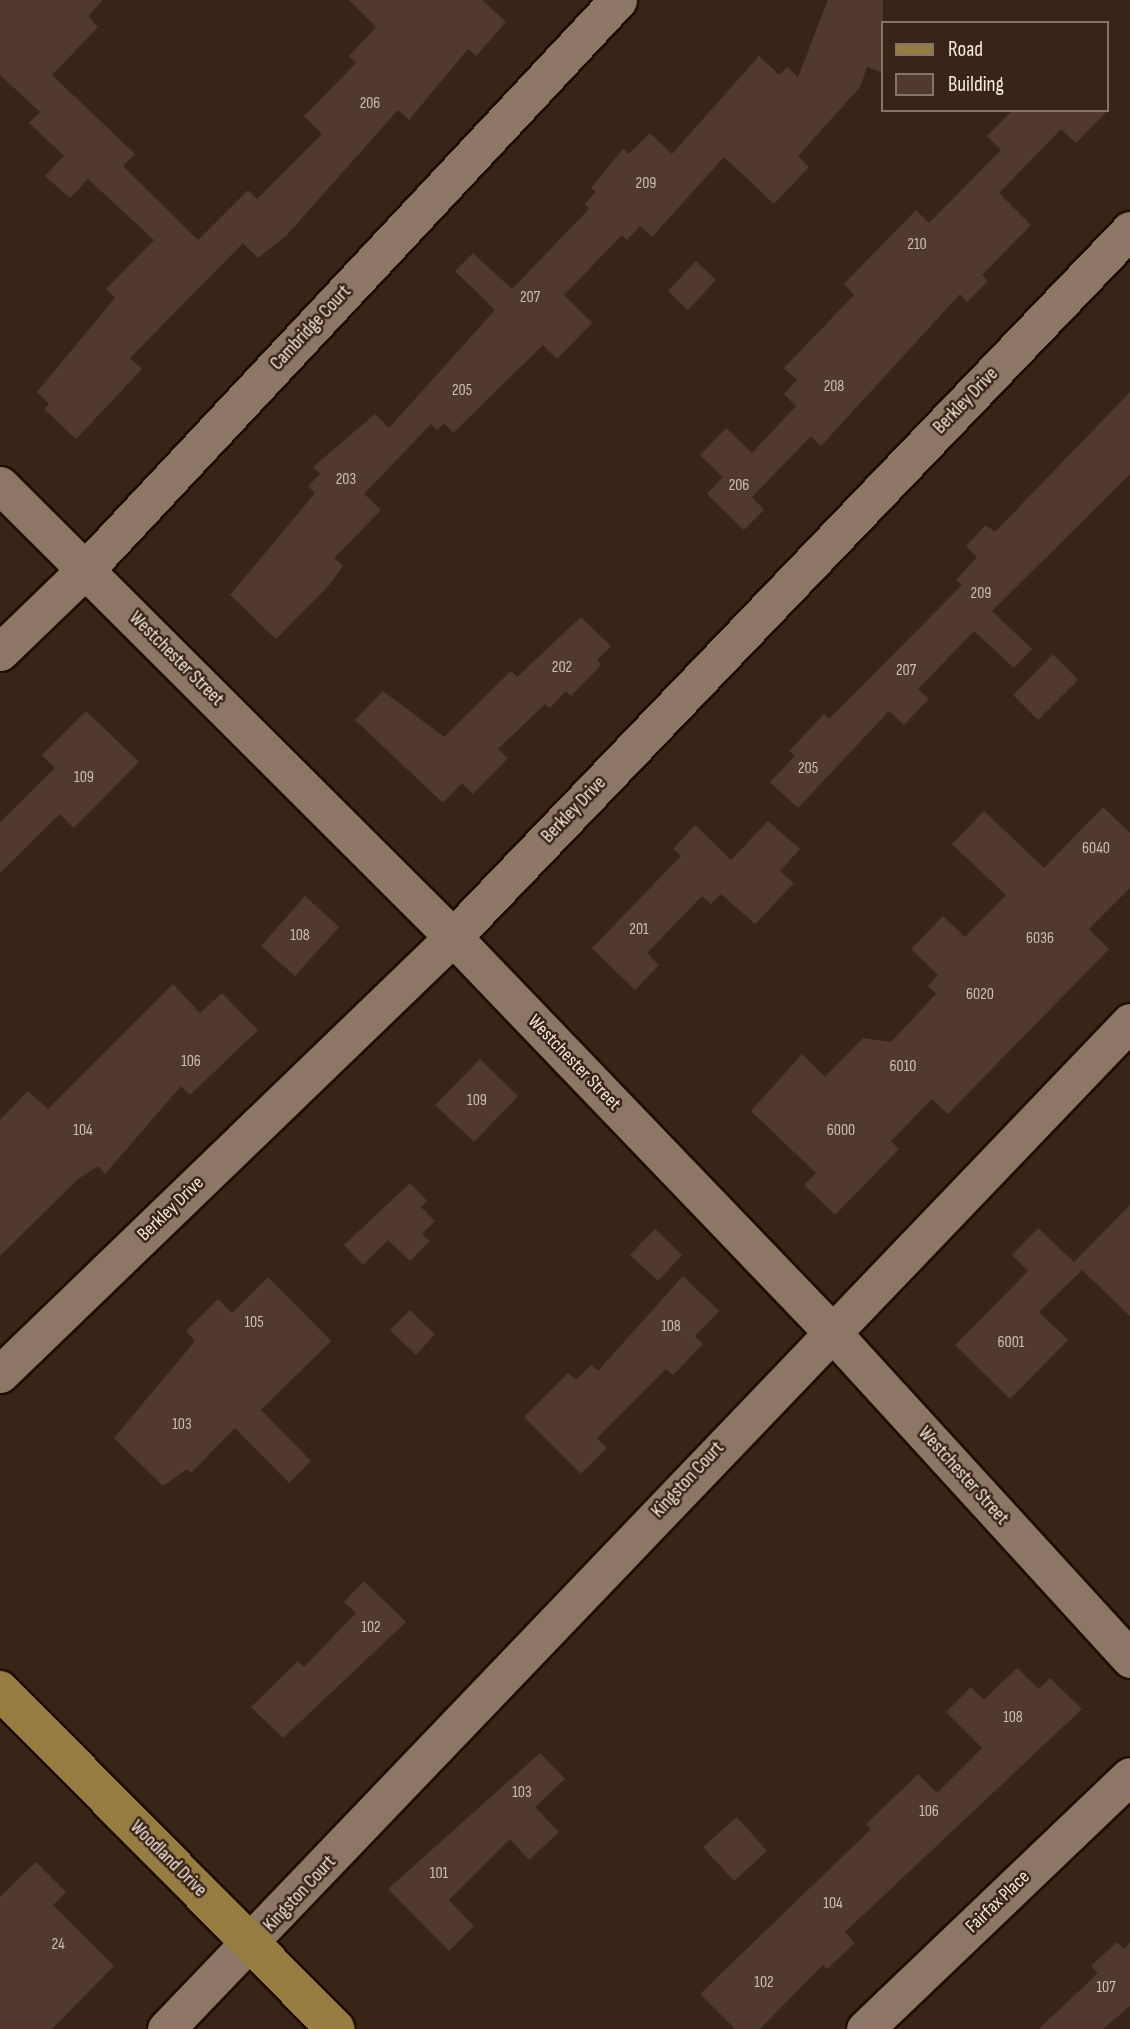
<!DOCTYPE html>
<html>
<head>
<meta charset="utf-8">
<style>
	body { margin:0 }
	#map { position:relative; width:1130px; height:2029px; overflow:hidden; background:#392517; font-family:"Sofia Sans Condensed",sans-serif }
	div>[style] { position:absolute }
	[style*='--x'] { left:calc(var(--x)*1px); top:calc(var(--y)*1px); width:calc(var(--w)*1px); rotate:calc(var(--a)*1deg) }
	.building>* { inset:0; background:#513930 }
	.roads { filter:drop-shadow(2px 0 #200e02) drop-shadow(-2px 0 #200e02) drop-shadow(0 2px #200e02) drop-shadow(0 -2px #200e02) }
	.minor>* { height:37px; margin:-18.5px; padding:0 18.5px; transform-origin:18.5px; border-radius:18.5px; background:#8e7666 }
	.major>* { height:38px; margin:-19px; padding:0 19px; transform-origin:19px; border-radius:19px; background:#967c40 }
	span { translate:-50% -50%; white-space:nowrap; text-align:center; line-height:1.15; -webkit-text-stroke:5px #392517; paint-order:stroke }
	.number-label { font-size:16px; color:#cebeb5 }
	.number-label span { -webkit-text-stroke-width:0 }
	.street-label { font-size:19px; color:#f7eae1 }
	.legend { position:absolute; left:881px; top:21px; width:228px; height:91px; box-sizing:border-box; background:#392517; border:2px solid #857468; margin:0; padding:9px 12px; list-style:none; font-size:21px; color:#f7eae1 }
	.legend li { display:flex; align-items:center; gap:14px; height:35px }
	.legend b { width:35px; border:2px solid #857468 }
</style>
</head>
<body>
<div id="map">
	<div class="building">
		<i style="clip-path:polygon(0 0,103px 0,88px 16px,98px 27px,52px 75px,135px 154px,123px 166px,198px 240px,248px 190px,257px 199px,322px 134px,304px 116px,356px 63px,349px 56px,376px 27px,349px 0,482px 0,506px 22px,476px 56px,468px 49px,409px 120px,398px 110px,286px 236px,258px 258px,243px 243px,130px 358px,142px 369px,76px 439px,44px 409px,49px 404px,37px 392px,115px 298px,106px 289px,154px 240px,88px 179px,70px 198px,45px 176px,64px 156px,29px 123px,40px 112px,0 75px)"></i>
		<i style="clip-path:polygon(828px 0,883px 0,883px 73px,867px 67px,860px 87px,798px 156px,809px 167px,774px 204px,724px 157px,652px 237px,640px 226px,627px 240px,622px 235px,564px 295px,592px 323px,557px 359px,543px 345px,453px 433px,444px 423px,437px 430px,431px 424px,364px 494px,381px 510px,334px 558px,343px 566px,330px 584px,276px 639px,230px 595px,315px 493px,308px 486px,320px 474px,313px 467px,375px 414px,389px 428px,495px 310px,455px 271px,473px 253px,512px 289px,589px 209px,585px 204px,596px 192px,591px 188px,623px 149px,629px 154px,650px 133px,672px 154px,759px 56px,779px 75px,787px 67px,798px 77px)"></i>
		<i style="clip-path:polygon(1013px 110px,1108px 110px,1076px 143px,1061px 129px,999px 193px,1031px 225px,982px 275px,988px 281px,967px 302px,960px 294px,821px 446px,811px 436px,752px 497px,764px 510px,744px 530px,707px 494px,723px 477px,700px 455px,726px 428px,752px 453px,796px 406px,784px 394px,797px 380px,784px 368px,854px 295px,844px 284px,916px 210px,929px 223px,1001px 150px,987px 136px)"></i>
		<i style="clip-path:polygon(696px 261px,716px 280px,688px 310px,668px 291px)"></i>
		<i style="clip-path:polygon(1130px 392px,1130px 474px,992px 611px,1032px 649px,1014px 668px,974px 631px,918px 689px,929px 699px,904px 725px,889px 711px,798px 808px,770px 782px,795px 756px,789px 751px,824px 714px,829px 719px,962px 585px,956px 580px,977px 557px,966px 546px,986px 525px,995px 532px)"></i>
		<i style="clip-path:polygon(581px 617px,611px 646px,597px 660px,601px 665px,571px 696px,566px 691px,550px 708px,545px 704px,498px 749px,508px 758px,473px 794px,462px 783px,443px 803px,355px 720px,383px 691px,444px 737px,511px 671px,517px 677px)"></i>
		<i style="clip-path:polygon(1053px 654px,1078px 680px,1038px 720px,1013px 695px)"></i>
		<i style="clip-path:polygon(86px 711px,139px 762px,74px 828px,60px 814px,0 873px,0 822px,55px 768px,42px 755px)"></i>
		<i style="clip-path:polygon(1103px 807px,1130px 833px,1130px 888px,1089px 929px,1109px 949px,948px 1114px,932px 1099px,891px 1141px,899px 1149px,835px 1215px,804px 1185px,816px 1173px,751px 1111px,802px 1054px,825px 1077px,863px 1038px,891px 1042px,936px 994px,928px 986px,938px 975px,911px 949px,943px 916px,965px 937px,1006px 895px,952px 844px,984px 811px,1044px 868px)"></i>
		<i style="clip-path:polygon(768px 821px,800px 849px,780px 871px,794px 883px,755px 924px,721px 894px,711px 904px,702px 896px,647px 953px,659px 965px,635px 990px,592px 948px,681px 856px,673px 849px,695px 825px,731px 860px)"></i>
		<i style="clip-path:polygon(305px 896px,339px 927px,295px 976px,261px 946px)"></i>
		<i style="clip-path:polygon(173px 984px,200px 1013px,222px 993px,258px 1030px,190px 1095px,181px 1086px,105px 1174px,98px 1166px,78px 1179px,0 1256px,0 1120px,28px 1091px,48px 1109px)"></i>
		<i style="clip-path:polygon(480px 1059px,518px 1096px,474px 1142px,435px 1105px)"></i>
		<i style="clip-path:polygon(410px 1183px,427px 1201px,421px 1207px,435px 1221px,422px 1234px,430px 1241px,410px 1261px,388px 1240px,363px 1265px,344px 1245px)"></i>
		<i style="clip-path:polygon(1130px 1205px,1130px 1316px,1074px 1262px)"></i>
		<i style="clip-path:polygon(1038px 1228px,1082px 1270px,1039px 1312px,1068px 1340px,1010px 1399px,955px 1345px,1028px 1271px,1012px 1255px)"></i>
		<i style="clip-path:polygon(655px 1229px,682px 1255px,658px 1281px,630px 1255px)"></i>
		<i style="clip-path:polygon(683px 1276px,719px 1311px,695px 1336px,703px 1344px,673px 1375px,666px 1369px,597px 1438px,607px 1448px,581px 1474px,524px 1417px,568px 1373px,576px 1380px,591px 1365px,598px 1371px)"></i>
		<i style="clip-path:polygon(268px 1277px,331px 1341px,261px 1410px,311px 1461px,289px 1483px,235px 1428px,191px 1473px,187px 1469px,163px 1486px,114px 1438px,195px 1341px,186px 1331px,218px 1299px,232px 1313px)"></i>
		<i style="clip-path:polygon(410px 1310px,435px 1334px,416px 1355px,390px 1330px)"></i>
		<i style="clip-path:polygon(364px 1581px,406px 1622px,283px 1738px,251px 1707px,298px 1661px,304px 1667px,356px 1613px,344px 1602px)"></i>
		<i style="clip-path:polygon(1017px 1668px,1039px 1689px,1050px 1678px,1082px 1709px,845px 1932px,855px 1943px,827px 1969px,823px 1965px,760px 2029px,735px 2029px,700px 1994px,871px 1829px,866px 1824px,918px 1774px,937px 1793px,982px 1748px,946px 1712px,971px 1687px,984px 1700px)"></i>
		<i style="clip-path:polygon(540px 1753px,565px 1779px,535px 1807px,559px 1832px,529px 1860px,510px 1839px,449px 1900px,474px 1926px,449px 1951px,388px 1889px)"></i>
		<i style="clip-path:polygon(737px 1817px,767px 1851px,734px 1881px,703px 1847px)"></i>
		<i style="clip-path:polygon(36px 1862px,66px 1892px,53px 1905px,114px 1966px,52px 2029px,0 2029px,0 1897px)"></i>
		<i style="clip-path:polygon(1117px 1942px,1124px 1949px,1130px 1943px,1130px 2006px,1103px 2029px,1039px 2029px,1098px 1973px,1091px 1966px)"></i>
	</div>
	<div class="roads">
		<div class="minor">
			<i style="--x:0;--y:485;--w:640;--a:44.94"></i>
			<i style="--x:453;--y:937;--w:543;--a:46.19"></i>
			<i style="--x:829;--y:1329;--w:447;--a:47.6"></i>
			<i style="--x:0;--y:652;--w:120;--a:-44"></i>
			<i style="--x:86;--y:569;--w:779;--a:-46.92"></i>
			<i style="--x:0;--y:1374;--w:629;--a:-43.97"></i>
			<i style="--x:453;--y:937;--w:979;--a:-46.24"></i>
			<i style="--x:166;--y:2029;--w:1394;--a:-46.25"></i>
			<i style="--x:865;--y:2029;--w:366;--a:-43.7"></i>
		</div>
		<div class="major">
			<i style="--x:0;--y:1690;--w:477;--a:45.3"></i>
		</div>
	</div>
	<div class="number-label">
		<span style="left:370px;top:104px">206</span>
		<span style="left:646px;top:184px">209</span>
		<span style="left:917px;top:245px">210</span>
		<span style="left:530px;top:298px">207</span>
		<span style="left:834px;top:387px">208</span>
		<span style="left:462px;top:391px">205</span>
		<span style="left:346px;top:480px">203</span>
		<span style="left:739px;top:486px">206</span>
		<span style="left:981px;top:594px">209</span>
		<span style="left:562px;top:668px">202</span>
		<span style="left:906px;top:671px">207</span>
		<span style="left:808px;top:769px">205</span>
		<span style="left:84px;top:778px">109</span>
		<span style="left:1096px;top:849px">6040</span>
		<span style="left:639px;top:930px">201</span>
		<span style="left:300px;top:936px">108</span>
		<span style="left:1040px;top:939px">6036</span>
		<span style="left:980px;top:995px">6020</span>
		<span style="left:191px;top:1062px">106</span>
		<span style="left:903px;top:1067px">6010</span>
		<span style="left:477px;top:1101px">109</span>
		<span style="left:83px;top:1131px">104</span>
		<span style="left:841px;top:1131px">6000</span>
		<span style="left:254px;top:1323px">105</span>
		<span style="left:671px;top:1327px">108</span>
		<span style="left:1011px;top:1343px">6001</span>
		<span style="left:182px;top:1425px">103</span>
		<span style="left:371px;top:1628px">102</span>
		<span style="left:1013px;top:1718px">108</span>
		<span style="left:522px;top:1793px">103</span>
		<span style="left:929px;top:1812px">106</span>
		<span style="left:439px;top:1874px">101</span>
		<span style="left:833px;top:1904px">104</span>
		<span style="left:58px;top:1945px">24</span>
		<span style="left:764px;top:1983px">102</span>
		<span style="left:1106px;top:1988px">107</span>
	</div>
	<div class="street-label">
		<span style="left:311px;top:328px;rotate:-47deg">Cambridge Court</span>
		<span style="left:966px;top:401px;rotate:-46deg">Berkley Drive</span>
		<span style="left:176px;top:659px;rotate:45deg">Westchester Street</span>
		<span style="left:574px;top:810px;rotate:-46deg">Berkley Drive</span>
		<span style="left:574px;top:1063px;rotate:46deg">Westchester Street</span>
		<span style="left:171px;top:1209px;rotate:-44deg">Berkley Drive</span>
		<span style="left:963px;top:1476px;rotate:48deg">Westchester Street</span>
		<span style="left:688px;top:1480px;rotate:-47deg">Kingston Court</span>
		<span style="left:168px;top:1859px;rotate:45deg">Woodland Drive</span>
		<span style="left:300px;top:1894px;rotate:-47deg">Kingston Court</span>
		<span style="left:998px;top:1902px;rotate:-44deg">Fairfax Place</span>
	</div>
	<ul class="legend">
	<li><b style="height:9px;background:#967c40"></b>Road</li>
	<li><b style="height:19px;background:#513930"></b>Building</li>
	</ul>
</div>
</body>
</html>
